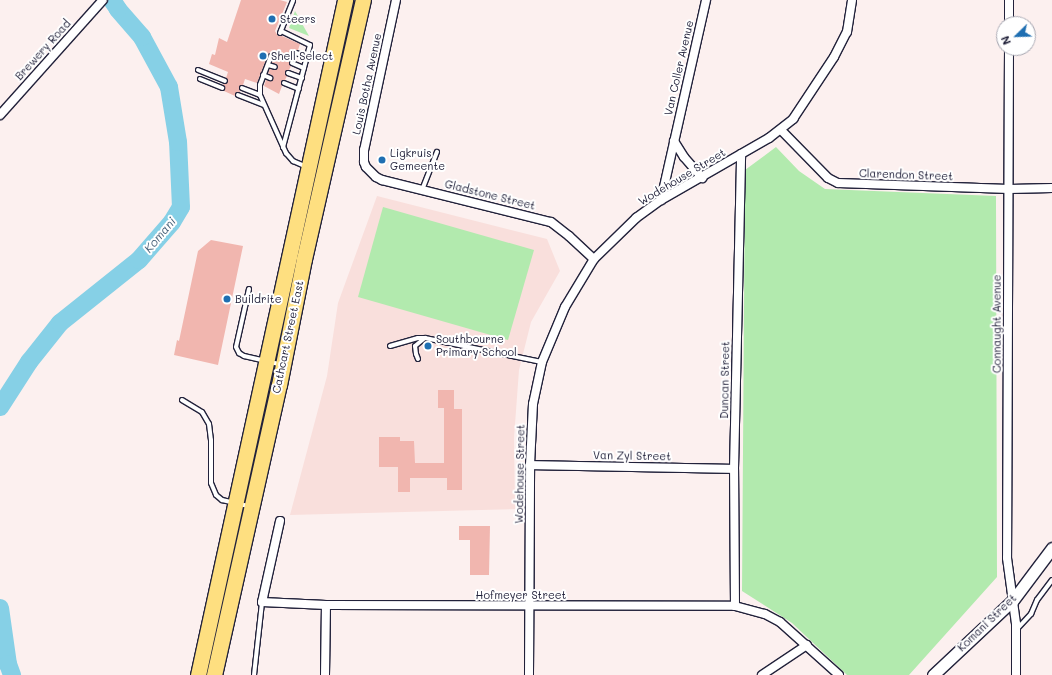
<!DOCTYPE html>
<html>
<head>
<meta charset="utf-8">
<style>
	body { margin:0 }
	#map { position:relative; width:1052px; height:675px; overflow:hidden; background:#fcf0ef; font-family:Mali,sans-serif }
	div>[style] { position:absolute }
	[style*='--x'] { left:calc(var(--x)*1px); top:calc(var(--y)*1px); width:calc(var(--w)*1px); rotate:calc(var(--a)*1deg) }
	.built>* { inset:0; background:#f9dfdc }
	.green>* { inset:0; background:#b2eaae }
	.river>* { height:18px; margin:-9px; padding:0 9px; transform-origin:9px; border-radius:9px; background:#86d0e6 }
	.building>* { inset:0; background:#f1b6af }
	.roads { filter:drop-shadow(1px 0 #22223b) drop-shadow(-1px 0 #22223b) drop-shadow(0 1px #22223b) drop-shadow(0 -1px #22223b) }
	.lane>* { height:4px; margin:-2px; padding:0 2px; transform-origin:2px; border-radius:2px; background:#fff }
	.street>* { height:8px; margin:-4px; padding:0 4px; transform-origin:4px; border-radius:4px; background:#fff }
	.secondary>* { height:11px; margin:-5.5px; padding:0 5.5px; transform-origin:5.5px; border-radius:5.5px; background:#fff }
	.highway>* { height:15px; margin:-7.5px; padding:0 7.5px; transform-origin:7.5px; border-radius:7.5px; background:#fedf80 }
	.dots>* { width:11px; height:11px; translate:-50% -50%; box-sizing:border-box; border:2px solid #fff; border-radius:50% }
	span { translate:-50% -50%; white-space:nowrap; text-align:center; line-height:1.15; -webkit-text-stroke:4px #fff; paint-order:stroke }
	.poi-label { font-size:11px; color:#22223b }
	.left { translate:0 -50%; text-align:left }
	.street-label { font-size:11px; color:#22223b }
	.water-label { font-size:12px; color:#455f77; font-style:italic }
	.north { position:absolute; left:996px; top:16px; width:40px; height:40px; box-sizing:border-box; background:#fff; border:1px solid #a7a7b1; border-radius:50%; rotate:247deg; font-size:11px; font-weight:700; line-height:16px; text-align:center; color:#22223b }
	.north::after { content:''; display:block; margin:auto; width:14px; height:18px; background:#1f6fb2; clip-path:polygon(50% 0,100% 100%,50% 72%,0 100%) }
</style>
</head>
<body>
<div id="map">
	<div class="built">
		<i style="clip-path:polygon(377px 196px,547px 239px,560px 271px,531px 322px,519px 370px,514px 438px,515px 509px,290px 515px,327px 376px,338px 303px)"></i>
	</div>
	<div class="green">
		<i style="clip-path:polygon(295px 11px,309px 36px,289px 28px)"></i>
		<i style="clip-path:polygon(776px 147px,799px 171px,825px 189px,996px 196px,997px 577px,909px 675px,847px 675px,792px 623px,742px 591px,745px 170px)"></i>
		<i style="clip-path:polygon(383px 207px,534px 250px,508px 340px,358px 297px)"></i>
	</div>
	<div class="river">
		<i style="--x:0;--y:407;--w:54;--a:-57.2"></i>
		<i style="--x:29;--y:362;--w:50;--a:-51.5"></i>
		<i style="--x:60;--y:323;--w:101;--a:-38.6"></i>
		<i style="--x:139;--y:260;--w:50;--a:-49"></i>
		<i style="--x:172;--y:222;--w:17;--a:-59"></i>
		<i style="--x:181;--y:207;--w:65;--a:-92.6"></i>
		<i style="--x:178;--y:142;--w:56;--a:-99.3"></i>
		<i style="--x:169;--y:87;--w:57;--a:-118.4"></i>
		<i style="--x:142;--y:37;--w:37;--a:-131"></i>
		<i style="--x:118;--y:9;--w:11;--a:-124"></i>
		<i style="--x:0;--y:608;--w:57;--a:81.9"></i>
		<i style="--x:8;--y:664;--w:12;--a:70"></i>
	</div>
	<div class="building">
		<i style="clip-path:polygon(241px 0,280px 0,287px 2px,275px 31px,278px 36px,282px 36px,300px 44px,298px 50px,293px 51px,295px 56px,294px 60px,289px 61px,291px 66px,289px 70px,285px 71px,287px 76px,285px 80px,281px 81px,282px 86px,279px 94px,264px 86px,266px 80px,271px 81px,273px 79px,273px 76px,268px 73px,270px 69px,275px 70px,278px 68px,277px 64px,272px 63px,274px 56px,273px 53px,268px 54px,257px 83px,245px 79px,243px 85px,239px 86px,240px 92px,236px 92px,235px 96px,224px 91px,225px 88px,223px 84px,228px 82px,226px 78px,228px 72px,209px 64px,212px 54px,215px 55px,219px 38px,227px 42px)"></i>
		<i style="clip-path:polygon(211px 240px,243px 246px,218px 365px,174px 355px,177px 340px,179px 341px,198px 251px)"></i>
		<i style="clip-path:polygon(438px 390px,454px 390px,454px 409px,462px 409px,462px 490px,447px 490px,447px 478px,410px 478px,410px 492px,398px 492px,398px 467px,379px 467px,379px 437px,400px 437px,400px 441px,414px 441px,415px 463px,444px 463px,444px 408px,438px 408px)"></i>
		<i style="clip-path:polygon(459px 526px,490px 526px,489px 575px,470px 575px,470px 540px,459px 540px)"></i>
	</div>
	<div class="roads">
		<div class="lane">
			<i style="--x:281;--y:31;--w:32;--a:26"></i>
			<i style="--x:310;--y:45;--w:106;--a:104.8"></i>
			<i style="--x:280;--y:33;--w:35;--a:-68"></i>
			<i style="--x:296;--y:53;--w:12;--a:20"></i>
			<i style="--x:271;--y:56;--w:31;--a:111"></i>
			<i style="--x:260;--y:85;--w:10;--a:90"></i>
			<i style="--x:260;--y:95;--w:64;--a:65.9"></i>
			<i style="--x:286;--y:153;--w:11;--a:49"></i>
			<i style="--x:293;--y:161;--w:13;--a:23"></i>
			<i style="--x:292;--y:63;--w:13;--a:23"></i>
			<i style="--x:268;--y:65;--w:7;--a:16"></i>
			<i style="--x:198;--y:70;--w:29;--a:22"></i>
			<i style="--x:288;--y:73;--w:15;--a:20"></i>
			<i style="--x:263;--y:75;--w:8;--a:23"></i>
			<i style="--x:200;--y:79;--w:24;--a:22"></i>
			<i style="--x:284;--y:83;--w:16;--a:22"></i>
			<i style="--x:242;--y:88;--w:19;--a:21"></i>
			<i style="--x:238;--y:95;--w:28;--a:21"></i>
			<i style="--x:422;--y:190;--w:41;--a:-68.5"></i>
			<i style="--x:249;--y:289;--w:59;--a:102.6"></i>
			<i style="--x:236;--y:347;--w:7;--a:63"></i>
			<i style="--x:239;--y:353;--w:6;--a:31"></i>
			<i style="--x:244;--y:356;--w:37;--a:13"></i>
			<i style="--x:390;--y:346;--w:29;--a:-16"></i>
			<i style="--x:418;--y:338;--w:7;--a:0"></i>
			<i style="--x:425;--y:338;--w:119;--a:11.6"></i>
			<i style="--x:418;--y:359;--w:5;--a:-112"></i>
			<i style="--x:416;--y:354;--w:8;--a:-97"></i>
			<i style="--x:415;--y:346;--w:13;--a:-39"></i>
			<i style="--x:182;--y:400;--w:23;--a:31"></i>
			<i style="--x:202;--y:412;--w:14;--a:60"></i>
			<i style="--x:209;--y:424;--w:16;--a:83"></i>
			<i style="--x:211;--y:440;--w:43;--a:90"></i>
			<i style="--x:211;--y:483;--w:13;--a:67"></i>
			<i style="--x:216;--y:495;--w:8;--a:40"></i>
			<i style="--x:222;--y:500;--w:28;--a:13"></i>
			<i style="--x:1017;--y:629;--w:21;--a:-47"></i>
			<i style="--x:1031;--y:614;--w:15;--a:-67"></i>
			<i style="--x:1037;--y:600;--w:25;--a:-53"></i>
			<i style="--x:254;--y:675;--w:73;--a:-83.7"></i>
		</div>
		<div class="street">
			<i style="--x:396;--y:0;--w:153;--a:102"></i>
			<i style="--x:364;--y:150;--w:12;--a:90"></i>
			<i style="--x:364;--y:162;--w:5;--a:68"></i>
			<i style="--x:366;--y:167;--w:14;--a:45"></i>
			<i style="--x:376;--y:177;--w:7;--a:27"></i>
			<i style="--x:382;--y:180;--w:174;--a:14"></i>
			<i style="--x:551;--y:222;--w:23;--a:38"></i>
			<i style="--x:569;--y:236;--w:34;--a:43"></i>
			<i style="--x:1009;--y:24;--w:24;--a:-90"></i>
			<i style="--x:1009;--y:48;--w:510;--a:90.22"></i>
			<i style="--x:1007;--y:558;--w:67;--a:82.2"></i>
			<i style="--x:1016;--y:624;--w:51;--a:90"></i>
			<i style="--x:0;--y:115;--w:154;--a:-48.2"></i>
			<i style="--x:781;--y:130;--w:67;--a:45.6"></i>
			<i style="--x:828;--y:178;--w:11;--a:27"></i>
			<i style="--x:838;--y:183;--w:171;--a:2"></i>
			<i style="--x:1009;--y:189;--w:43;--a:-1.3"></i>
			<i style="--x:674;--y:141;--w:19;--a:58"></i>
			<i style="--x:684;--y:157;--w:28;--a:49"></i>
			<i style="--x:661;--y:200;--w:205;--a:-77.3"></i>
			<i style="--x:530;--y:465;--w:204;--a:1.1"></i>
			<i style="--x:280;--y:521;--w:83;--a:102.5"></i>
			<i style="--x:262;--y:602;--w:64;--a:2.7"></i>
			<i style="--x:326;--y:605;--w:409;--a:0.1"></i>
			<i style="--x:735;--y:606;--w:31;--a:15"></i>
			<i style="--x:765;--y:614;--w:17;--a:28"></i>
			<i style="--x:780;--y:622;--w:79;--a:41.9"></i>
			<i style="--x:735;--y:606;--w:137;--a:-90.4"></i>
			<i style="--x:734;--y:469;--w:315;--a:-88.7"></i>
			<i style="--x:325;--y:675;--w:70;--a:-89.2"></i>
			<i style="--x:529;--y:675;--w:210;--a:-89.7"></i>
			<i style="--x:530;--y:465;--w:61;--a:-87.2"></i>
			<i style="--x:533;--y:404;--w:43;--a:-77.9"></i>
			<i style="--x:542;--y:362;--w:60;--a:-67.3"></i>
			<i style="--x:565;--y:307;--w:56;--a:-58.9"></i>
			<i style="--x:594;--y:259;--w:59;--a:-44.3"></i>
			<i style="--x:636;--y:218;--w:31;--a:-36"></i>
			<i style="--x:661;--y:200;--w:125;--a:-29.9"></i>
			<i style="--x:769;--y:138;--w:31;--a:-38"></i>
			<i style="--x:793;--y:119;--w:74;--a:-56.5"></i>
			<i style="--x:834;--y:57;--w:28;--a:-63"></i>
			<i style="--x:847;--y:32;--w:32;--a:-81"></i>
			<i style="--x:762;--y:675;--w:54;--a:-33.7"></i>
		</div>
		<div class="secondary">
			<i style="--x:933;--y:675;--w:110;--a:-43.2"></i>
			<i style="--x:1013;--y:600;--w:65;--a:-53.1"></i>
		</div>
		<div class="highway">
			<i style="--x:198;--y:675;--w:691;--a:-77.71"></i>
			<i style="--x:214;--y:675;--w:297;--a:-77.4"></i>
			<i style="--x:279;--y:385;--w:128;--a:-78.8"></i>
			<i style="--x:304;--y:259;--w:266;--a:-77.2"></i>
		</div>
	</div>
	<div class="dots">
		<i style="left:272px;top:19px;background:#1f6fb2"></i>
		<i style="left:263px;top:56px;background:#1f6fb2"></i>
		<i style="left:382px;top:160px;background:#1f6fb2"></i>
		<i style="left:227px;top:299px;background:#1f6fb2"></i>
		<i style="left:428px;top:346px;background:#1f6fb2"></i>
	</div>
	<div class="poi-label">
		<span class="left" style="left:280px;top:19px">Steers</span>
		<span class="left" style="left:271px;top:56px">Shell Select</span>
		<span class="left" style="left:390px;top:160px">Ligkruis<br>Gemeente</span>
		<span class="left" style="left:235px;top:299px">Buildrite</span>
		<span class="left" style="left:436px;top:346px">Southbourne<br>Primary School</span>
	</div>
	<div class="street-label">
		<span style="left:43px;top:50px;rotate:-48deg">Brewery Road</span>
		<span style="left:679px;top:68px;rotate:-77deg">Van Coller Avenue</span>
		<span style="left:367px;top:84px;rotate:-78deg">Louis Botha Avenue</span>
		<span style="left:906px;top:175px;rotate:2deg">Clarendon Street</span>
		<span style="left:682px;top:177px;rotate:-31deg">Wodehouse Street</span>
		<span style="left:490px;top:195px;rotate:14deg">Gladstone Street</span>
		<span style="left:997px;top:324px;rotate:-90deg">Connaught Avenue</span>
		<span style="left:288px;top:337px;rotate:-78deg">Cathcart Street East</span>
		<span style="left:725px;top:380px;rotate:-89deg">Duncan Street</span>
		<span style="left:632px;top:456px;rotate:1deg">Van Zyl Street</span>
		<span style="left:520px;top:474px;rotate:-89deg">Wodehouse Street</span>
		<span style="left:521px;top:595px">Hofmeyer Street</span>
		<span style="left:987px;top:623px;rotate:-44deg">Komani Street</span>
	</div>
	<div class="water-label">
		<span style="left:160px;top:235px;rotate:-50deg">Komani</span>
	</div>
	<div class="north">N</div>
</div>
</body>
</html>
